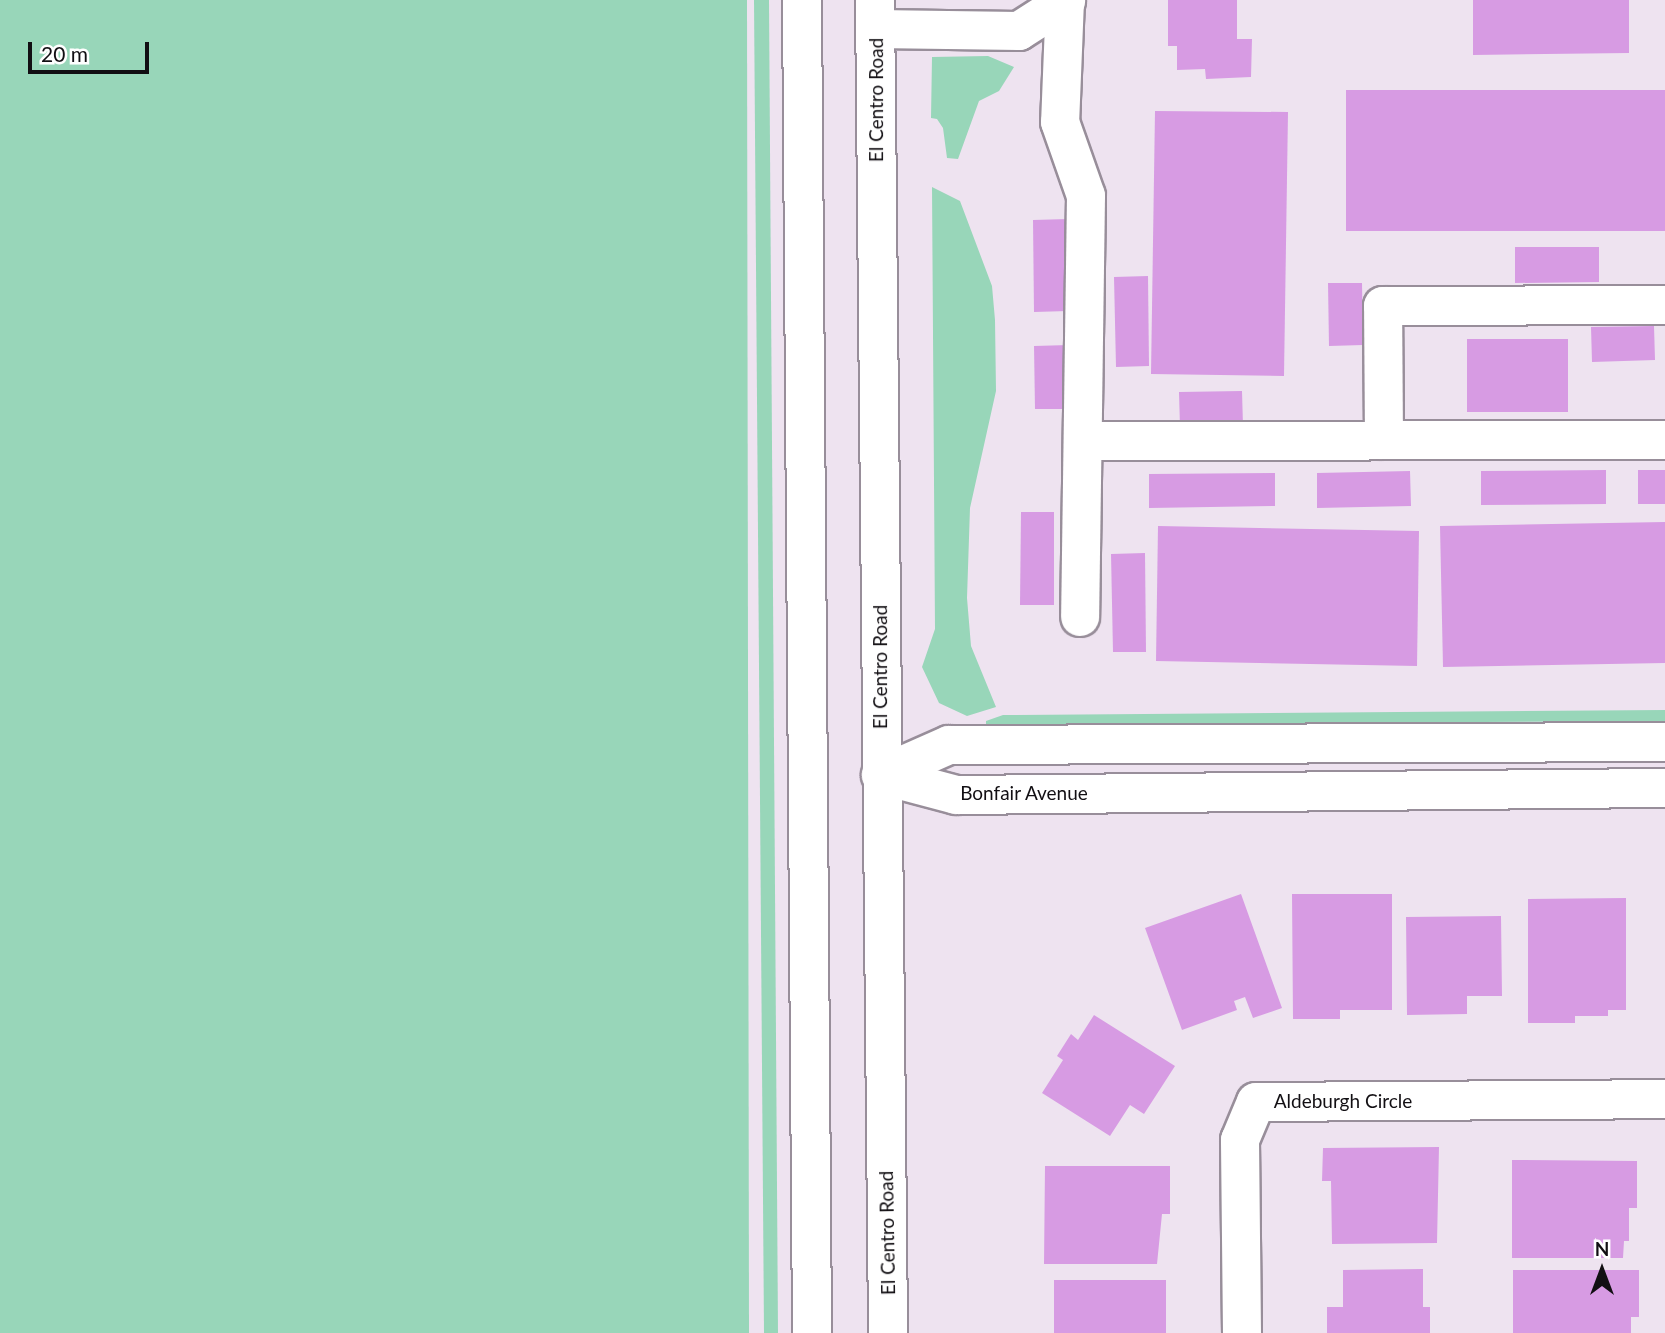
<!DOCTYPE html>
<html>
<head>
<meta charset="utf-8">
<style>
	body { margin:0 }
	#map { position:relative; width:1665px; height:1333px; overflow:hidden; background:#eee3f0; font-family:Lato,sans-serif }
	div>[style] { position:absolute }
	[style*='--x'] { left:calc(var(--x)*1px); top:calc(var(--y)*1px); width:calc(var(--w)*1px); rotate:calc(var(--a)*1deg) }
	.green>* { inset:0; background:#98d6b9 }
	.building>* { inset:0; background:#d79be3 }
	.roads { filter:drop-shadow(2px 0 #988e9a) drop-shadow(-2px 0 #988e9a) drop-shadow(0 2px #988e9a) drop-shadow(0 -2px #988e9a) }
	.minor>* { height:38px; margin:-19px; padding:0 19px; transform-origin:19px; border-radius:19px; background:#fff }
	.major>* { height:38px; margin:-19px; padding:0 19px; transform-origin:19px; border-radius:19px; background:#fff }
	span { translate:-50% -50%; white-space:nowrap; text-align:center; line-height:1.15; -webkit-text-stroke:7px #fff; paint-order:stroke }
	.street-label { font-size:19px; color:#120f13 }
	.north { position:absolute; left:1567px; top:1235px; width:70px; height:70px; -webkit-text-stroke:5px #fff; paint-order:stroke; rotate:0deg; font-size:19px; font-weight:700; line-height:28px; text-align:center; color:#120f13 }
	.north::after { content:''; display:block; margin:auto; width:24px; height:32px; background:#120f13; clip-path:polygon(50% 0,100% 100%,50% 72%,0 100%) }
	.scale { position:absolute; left:28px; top:42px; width:121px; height:32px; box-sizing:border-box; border:4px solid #120f13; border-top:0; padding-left:9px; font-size:21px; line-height:24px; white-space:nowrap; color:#120f13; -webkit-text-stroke:5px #fff; paint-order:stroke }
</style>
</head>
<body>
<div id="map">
	<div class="green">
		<i style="clip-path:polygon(0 0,747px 0,749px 1333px,0 1333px)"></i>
		<i style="clip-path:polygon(754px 0,769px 0,778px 1333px,764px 1333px)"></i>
		<i style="clip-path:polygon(988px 56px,1014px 67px,999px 91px,979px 101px,958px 159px,947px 158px,943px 128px,937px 119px,931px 118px,932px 57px)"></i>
		<i style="clip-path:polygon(932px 187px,960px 201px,992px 286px,995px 320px,996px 391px,970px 508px,967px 598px,971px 646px,996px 707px,967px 716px,939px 703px,922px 667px,935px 629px)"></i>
		<i style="clip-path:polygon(1665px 710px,1665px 721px,986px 725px,986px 721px,1003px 715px)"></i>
	</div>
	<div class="building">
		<i style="clip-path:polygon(1168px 0,1237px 0,1237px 39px,1252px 39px,1251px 77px,1206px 79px,1205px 69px,1177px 70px,1177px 46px,1168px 46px)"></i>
		<i style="clip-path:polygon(1473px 0,1629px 0,1629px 53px,1473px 55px)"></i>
		<i style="clip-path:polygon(1346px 90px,1665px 90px,1665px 231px,1346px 231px)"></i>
		<i style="clip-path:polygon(1155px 111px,1288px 112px,1284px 376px,1151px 374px)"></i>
		<i style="clip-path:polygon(1068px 219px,1068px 311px,1034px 312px,1033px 220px)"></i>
		<i style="clip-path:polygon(1515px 247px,1599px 247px,1599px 282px,1515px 283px)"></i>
		<i style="clip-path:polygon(1148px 276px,1149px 366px,1116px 367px,1114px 277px)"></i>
		<i style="clip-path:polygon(1328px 283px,1362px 283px,1363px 345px,1329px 346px)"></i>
		<i style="clip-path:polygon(1654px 326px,1655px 360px,1592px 362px,1591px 327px)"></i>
		<i style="clip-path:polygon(1467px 339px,1568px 339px,1568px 412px,1467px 412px)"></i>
		<i style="clip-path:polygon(1069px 345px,1070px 409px,1035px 409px,1034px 346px)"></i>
		<i style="clip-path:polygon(1242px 391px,1243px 426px,1180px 427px,1179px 392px)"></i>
		<i style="clip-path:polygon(1606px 470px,1606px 504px,1481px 505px,1481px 471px)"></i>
		<i style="clip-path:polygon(1638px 470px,1665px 470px,1665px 504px,1638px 504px)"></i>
		<i style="clip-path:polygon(1410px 471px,1411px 506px,1317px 508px,1317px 473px)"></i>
		<i style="clip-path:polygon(1275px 473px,1275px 506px,1149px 508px,1149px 474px)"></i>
		<i style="clip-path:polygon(1021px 512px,1054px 512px,1054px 605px,1020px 605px)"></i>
		<i style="clip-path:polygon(1665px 522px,1665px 663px,1443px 667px,1440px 526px)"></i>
		<i style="clip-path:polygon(1158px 526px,1419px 531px,1417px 666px,1156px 661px)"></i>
		<i style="clip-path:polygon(1145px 553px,1146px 652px,1113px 652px,1111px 554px)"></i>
		<i style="clip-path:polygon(1241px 894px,1282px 1008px,1253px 1018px,1245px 997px,1234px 1001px,1237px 1010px,1182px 1030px,1145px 928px)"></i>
		<i style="clip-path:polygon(1292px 894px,1392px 894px,1392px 1010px,1340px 1010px,1340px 1019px,1293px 1019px)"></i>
		<i style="clip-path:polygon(1626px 898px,1626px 1010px,1608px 1010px,1608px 1016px,1575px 1016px,1575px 1023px,1528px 1023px,1528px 899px)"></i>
		<i style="clip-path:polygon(1501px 916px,1502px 996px,1467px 996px,1467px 1014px,1407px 1015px,1406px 917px)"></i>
		<i style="clip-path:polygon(1094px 1015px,1175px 1066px,1144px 1114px,1130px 1105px,1110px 1136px,1042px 1093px,1063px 1060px,1057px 1056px,1071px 1034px,1078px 1040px)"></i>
		<i style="clip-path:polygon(1439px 1147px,1437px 1243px,1332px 1244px,1331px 1181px,1322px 1181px,1323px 1148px)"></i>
		<i style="clip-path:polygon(1512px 1160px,1637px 1161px,1637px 1208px,1629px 1208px,1629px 1241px,1624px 1241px,1623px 1258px,1512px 1258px)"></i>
		<i style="clip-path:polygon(1045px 1166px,1170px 1166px,1170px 1214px,1162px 1214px,1157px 1264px,1044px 1264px)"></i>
		<i style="clip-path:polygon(1423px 1269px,1423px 1307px,1430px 1307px,1430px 1333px,1327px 1333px,1327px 1307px,1343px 1307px,1343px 1270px)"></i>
		<i style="clip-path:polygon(1513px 1270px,1639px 1270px,1639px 1317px,1631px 1317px,1631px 1333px,1513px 1333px)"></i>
		<i style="clip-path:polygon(1054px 1280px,1166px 1280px,1166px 1333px,1054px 1333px)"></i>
	</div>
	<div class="roads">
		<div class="minor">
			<i style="--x:1065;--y:0;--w:122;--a:92.3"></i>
			<i style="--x:1060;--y:122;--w:78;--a:70.6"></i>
			<i style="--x:1086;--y:196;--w:421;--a:90.8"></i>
			<i style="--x:876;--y:29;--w:143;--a:0.8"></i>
			<i style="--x:1019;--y:31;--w:56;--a:-32.6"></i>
			<i style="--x:1384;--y:440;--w:134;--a:-90.4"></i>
			<i style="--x:1383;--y:306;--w:282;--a:-0.2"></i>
			<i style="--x:1083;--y:441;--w:582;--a:-0.1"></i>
			<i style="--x:881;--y:775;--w:74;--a:-23.8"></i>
			<i style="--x:949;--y:745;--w:716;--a:-0.24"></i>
			<i style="--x:881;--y:775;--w:78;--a:14.9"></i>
			<i style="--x:956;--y:795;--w:709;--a:-0.57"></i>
			<i style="--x:1242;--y:1333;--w:193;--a:-90.6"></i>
			<i style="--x:1240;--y:1140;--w:41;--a:-67.2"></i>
			<i style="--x:1256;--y:1102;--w:409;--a:-0.4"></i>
		</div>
		<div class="major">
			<i style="--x:802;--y:0;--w:1333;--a:89.57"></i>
			<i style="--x:875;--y:0;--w:1333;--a:89.44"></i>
		</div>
	</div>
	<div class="street-label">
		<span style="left:876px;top:100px;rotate:-90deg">El Centro Road</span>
		<span style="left:880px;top:667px;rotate:-90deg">El Centro Road</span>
		<span style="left:1024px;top:793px">Bonfair Avenue</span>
		<span style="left:1343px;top:1101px">Aldeburgh Circle</span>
		<span style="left:887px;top:1233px;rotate:-91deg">El Centro Road</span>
	</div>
	<div class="north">N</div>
	<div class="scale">20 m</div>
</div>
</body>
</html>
